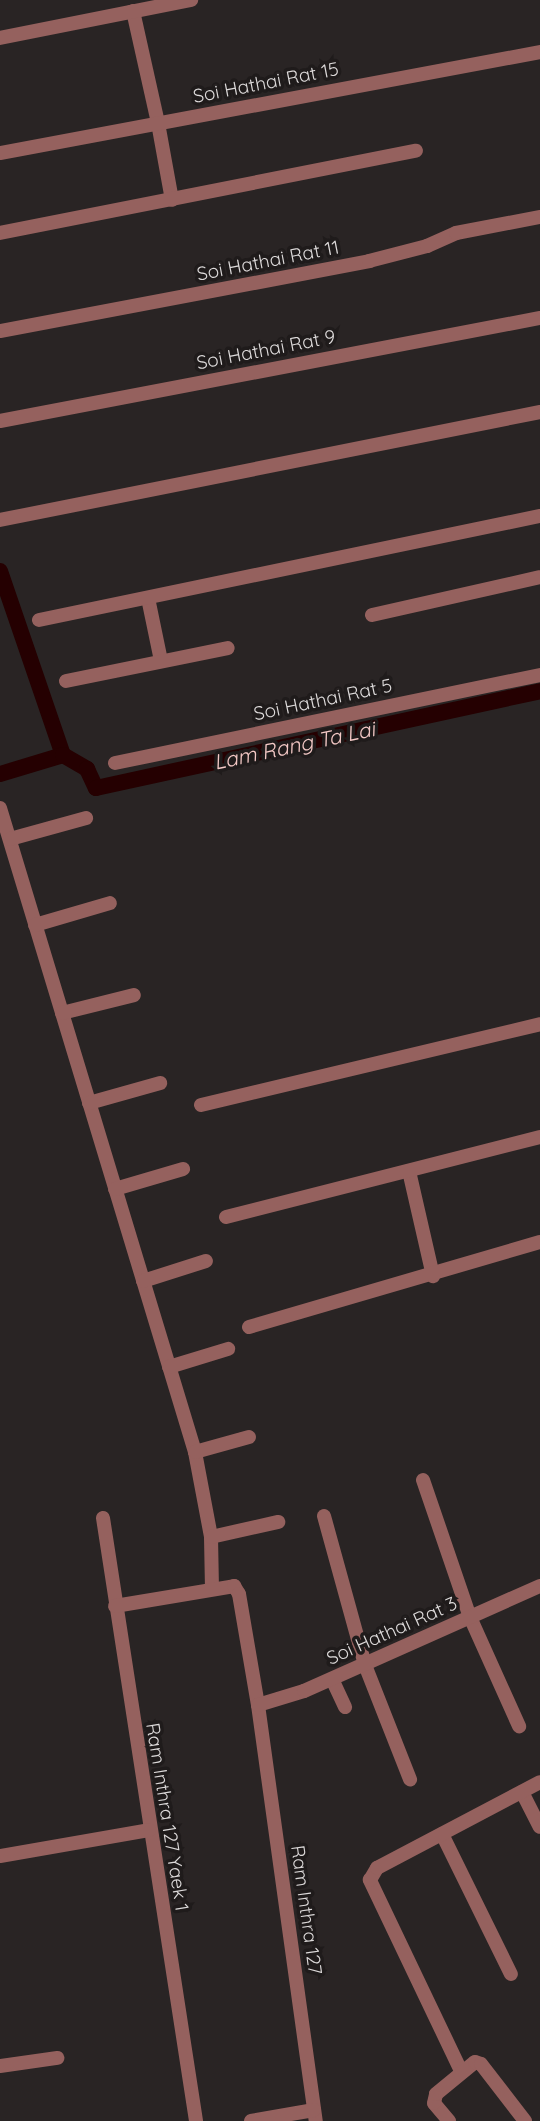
<!DOCTYPE html>
<html>
<head>
<meta charset="utf-8">
<style>
	body { margin:0 }
	#map { position:relative; width:540px; height:2121px; overflow:hidden; background:#292424; font-family:Quicksand,sans-serif }
	div>[style] { position:absolute }
	[style*='--x'] { left:calc(var(--x)*1px); top:calc(var(--y)*1px); width:calc(var(--w)*1px); rotate:calc(var(--a)*1deg) }
	.canal>* { height:16px; margin:-8px; padding:0 8px; transform-origin:8px; border-radius:8px; background:#250001 }
	.minor>* { height:14px; margin:-7px; padding:0 7px; transform-origin:7px; border-radius:7px; background:#95615e }
	span { translate:-50% -50%; white-space:nowrap; text-align:center; line-height:1.15; -webkit-text-stroke:7px #1f1b1b; paint-order:stroke }
	.street-label { font-size:19px; color:#dddada }
	.water-label { font-size:21px; color:#f4c9c6; font-style:italic }
</style>
</head>
<body>
<div id="map">
	<div class="canal">
		<i style="--x:0;--y:571;--w:194;--a:71.1"></i>
		<i style="--x:63;--y:755;--w:66;--a:163.2"></i>
		<i style="--x:63;--y:755;--w:28;--a:30"></i>
		<i style="--x:87;--y:769;--w:21;--a:65"></i>
		<i style="--x:96;--y:788;--w:454;--a:-12.3"></i>
	</div>
	<div class="minor">
		<i style="--x:133;--y:11;--w:115;--a:77.4"></i>
		<i style="--x:158;--y:123;--w:78;--a:79.7"></i>
		<i style="--x:0;--y:38;--w:195;--a:-11.3"></i>
		<i style="--x:0;--y:153;--w:549;--a:-10.59"></i>
		<i style="--x:0;--y:233;--w:424;--a:-11.2"></i>
		<i style="--x:0;--y:331;--w:376;--a:-10.7"></i>
		<i style="--x:369;--y:261;--w:60;--a:-14.5"></i>
		<i style="--x:427;--y:246;--w:32;--a:-24"></i>
		<i style="--x:456;--y:233;--w:86;--a:-10.8"></i>
		<i style="--x:0;--y:421;--w:550;--a:-10.8"></i>
		<i style="--x:0;--y:520;--w:551;--a:-11.31"></i>
		<i style="--x:148;--y:598;--w:64;--a:78.3"></i>
		<i style="--x:372;--y:615;--w:172;--a:-12.7"></i>
		<i style="--x:39;--y:620;--w:512;--a:-11.73"></i>
		<i style="--x:66;--y:681;--w:165;--a:-11.5"></i>
		<i style="--x:115;--y:763;--w:434;--a:-11.7"></i>
		<i style="--x:0;--y:808;--w:673;--a:73.15"></i>
		<i style="--x:195;--y:1452;--w:86;--a:79.3"></i>
		<i style="--x:211;--y:1537;--w:52;--a:88.9"></i>
		<i style="--x:10;--y:839;--w:79;--a:-15.4"></i>
		<i style="--x:35;--y:925;--w:78;--a:-16.3"></i>
		<i style="--x:62;--y:1013;--w:74;--a:-14"></i>
		<i style="--x:89;--y:1103;--w:74;--a:-15.7"></i>
		<i style="--x:201;--y:1105;--w:349;--a:-13.4"></i>
		<i style="--x:409;--y:1171;--w:108;--a:77.1"></i>
		<i style="--x:115;--y:1189;--w:71;--a:-16.4"></i>
		<i style="--x:226;--y:1217;--w:324;--a:-14.3"></i>
		<i style="--x:143;--y:1281;--w:66;--a:-17.6"></i>
		<i style="--x:249;--y:1327;--w:303;--a:-16.3"></i>
		<i style="--x:169;--y:1367;--w:62;--a:-17"></i>
		<i style="--x:195;--y:1452;--w:56;--a:-15.5"></i>
		<i style="--x:423;--y:1480;--w:145;--a:71.1"></i>
		<i style="--x:470;--y:1617;--w:120;--a:65.8"></i>
		<i style="--x:324;--y:1516;--w:155;--a:74.6"></i>
		<i style="--x:365;--y:1665;--w:123;--a:68.5"></i>
		<i style="--x:103;--y:1518;--w:610;--a:81.23"></i>
		<i style="--x:211;--y:1537;--w:69;--a:-12.6"></i>
		<i style="--x:115;--y:1606;--w:121;--a:-9.5"></i>
		<i style="--x:234;--y:1586;--w:9;--a:58"></i>
		<i style="--x:239;--y:1594;--w:113;--a:80.3"></i>
		<i style="--x:258;--y:1705;--w:420;--a:82.1"></i>
		<i style="--x:332;--y:1679;--w:31;--a:65"></i>
		<i style="--x:258;--y:1705;--w:48;--a:-16.9"></i>
		<i style="--x:304;--y:1691;--w:258;--a:-24"></i>
		<i style="--x:522;--y:1792;--w:39;--a:63"></i>
		<i style="--x:442;--y:1834;--w:156;--a:63.8"></i>
		<i style="--x:0;--y:1856;--w:151;--a:-9.9"></i>
		<i style="--x:0;--y:2066;--w:58;--a:-8"></i>
		<i style="--x:461;--y:2071;--w:212;--a:-115.5"></i>
		<i style="--x:370;--y:1880;--w:14;--a:-60"></i>
		<i style="--x:377;--y:1868;--w:184;--a:-27.8"></i>
		<i style="--x:251;--y:2121;--w:64;--a:-9.9"></i>
		<i style="--x:449;--y:2121;--w:23;--a:-130"></i>
		<i style="--x:434;--y:2103;--w:9;--a:-77"></i>
		<i style="--x:436;--y:2094;--w:50;--a:-39.4"></i>
		<i style="--x:475;--y:2062;--w:6;--a:18"></i>
		<i style="--x:481;--y:2064;--w:72;--a:52.3"></i>
	</div>
	<div class="street-label">
		<span style="left:266px;top:83px;rotate:-11deg">Soi Hathai Rat 15</span>
		<span style="left:268px;top:261px;rotate:-11deg">Soi Hathai Rat 11</span>
		<span style="left:266px;top:350px;rotate:-11deg">Soi Hathai Rat 9</span>
		<span style="left:323px;top:700px;rotate:-12deg">Soi Hathai Rat 5</span>
		<span style="left:392px;top:1631px;rotate:-24deg">Soi Hathai Rat 3</span>
		<span style="left:167px;top:1817px;rotate:81deg">Ram Inthra 127 Yaek 1</span>
		<span style="left:306px;top:1910px;rotate:82deg">Ram Inthra 127</span>
	</div>
	<div class="water-label">
		<span style="left:294px;top:745px;rotate:-12deg">Lam Rang Ta Lai</span>
	</div>
</div>
</body>
</html>
